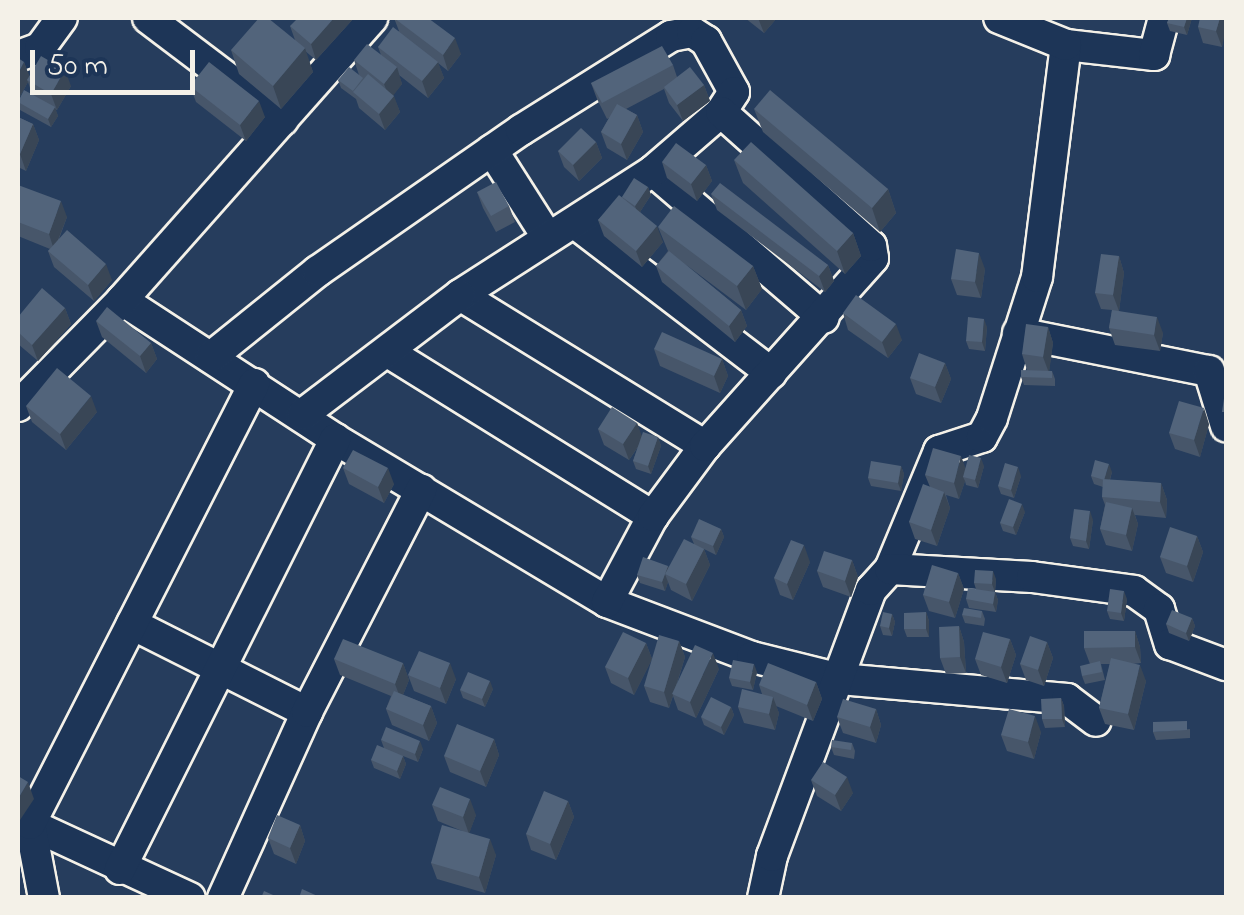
<!DOCTYPE html>
<html>
<head>
<meta charset="utf-8">
<style>
	body { margin:0 }
	#map { position:relative; width:1244px; height:915px; overflow:hidden; background:#263d5d; font-family:"Indie Flower",sans-serif }
	div>[style] { position:absolute }
	[style*='--x'] { left:calc(var(--x)*1px); top:calc(var(--y)*1px); width:calc(var(--w)*1px); rotate:calc(var(--a)*1deg) }
	.roads { filter:drop-shadow(2px 0 #f4f1e8) drop-shadow(-2px 0 #f4f1e8) drop-shadow(0 2px #f4f1e8) drop-shadow(0 -2px #f4f1e8) }
	.minor>* { height:30px; margin:-15px; padding:0 15px; transform-origin:15px; border-radius:15px; background:#1d3557 }
	.wall>* { inset:0; background:#47566a }
	.shaded-wall>* { inset:0; background:#394656 }
	.building>* { inset:0; background:#52647b }
	span { translate:-50% -50%; white-space:nowrap; text-align:center; line-height:1.15; -webkit-text-stroke:10px #1d3557; paint-order:stroke }
	.frame { position:absolute; inset:0; border:20px solid #f4f1e8; pointer-events:none }
	.scale { position:absolute; left:30px; top:50px; width:165px; height:45px; box-sizing:border-box; border:5px solid #f4f1e8; border-top:0; padding-left:12px; font-size:30px; line-height:35px; white-space:nowrap; color:#f4f1e8; -webkit-text-stroke:8px #1d3557; paint-order:stroke }
</style>
</head>
<body>
<div id="map">
	<div class="roads">
		<div class="minor">
			<i style="--x:148;--y:18;--w:169;--a:37.1"></i>
			<i style="--x:1066;--y:45;--w:89;--a:6.5"></i>
			<i style="--x:1154;--y:55;--w:38;--a:-75"></i>
			<i style="--x:18;--y:56;--w:23;--a:-20"></i>
			<i style="--x:40;--y:48;--w:37;--a:-54"></i>
			<i style="--x:492;--y:150;--w:104;--a:57.5"></i>
			<i style="--x:653;--y:171;--w:225;--a:40.7"></i>
			<i style="--x:575;--y:223;--w:247;--a:37.4"></i>
			<i style="--x:460;--y:295;--w:288;--a:31.6"></i>
			<i style="--x:122;--y:300;--w:254;--a:33.1"></i>
			<i style="--x:335;--y:439;--w:317;--a:30.9"></i>
			<i style="--x:607;--y:602;--w:155;--a:20.8"></i>
			<i style="--x:752;--y:657;--w:91;--a:14"></i>
			<i style="--x:840;--y:679;--w:228;--a:5"></i>
			<i style="--x:1067;--y:699;--w:36;--a:37"></i>
			<i style="--x:1018;--y:333;--w:195;--a:11.3"></i>
			<i style="--x:1209;--y:371;--w:58;--a:72.8"></i>
			<i style="--x:388;--y:352;--w:312;--a:31.8"></i>
			<i style="--x:211;--y:357;--w:137;--a:-38.8"></i>
			<i style="--x:318;--y:271;--w:247;--a:-34.8"></i>
			<i style="--x:521;--y:130;--w:177;--a:-32.1"></i>
			<i style="--x:671;--y:36;--w:21;--a:-11"></i>
			<i style="--x:692;--y:32;--w:17;--a:33"></i>
			<i style="--x:706;--y:41;--w:58;--a:61.2"></i>
			<i style="--x:734;--y:92;--w:24;--a:123"></i>
			<i style="--x:721;--y:112;--w:90;--a:139.1"></i>
			<i style="--x:653;--y:171;--w:229;--a:147.3"></i>
			<i style="--x:460;--y:295;--w:198;--a:142.8"></i>
			<i style="--x:18;--y:406;--w:148;--a:-45.5"></i>
			<i style="--x:122;--y:300;--w:377;--a:-48.4"></i>
			<i style="--x:890;--y:569;--w:128;--a:-67.4"></i>
			<i style="--x:939;--y:451;--w:45;--a:-18"></i>
			<i style="--x:982;--y:437;--w:21;--a:-62"></i>
			<i style="--x:992;--y:418;--w:148;--a:-72.3"></i>
			<i style="--x:1037;--y:277;--w:234;--a:-82.9"></i>
			<i style="--x:1066;--y:45;--w:72;--a:-158.1"></i>
			<i style="--x:607;--y:602;--w:98;--a:-61.9"></i>
			<i style="--x:653;--y:516;--w:87;--a:-53.4"></i>
			<i style="--x:705;--y:446;--w:252;--a:-48.2"></i>
			<i style="--x:873;--y:258;--w:12;--a:-99"></i>
			<i style="--x:871;--y:246;--w:201;--a:-138.2"></i>
			<i style="--x:132;--y:624;--w:196;--a:26.7"></i>
			<i style="--x:30;--y:824;--w:176;--a:24.8"></i>
			<i style="--x:120;--y:869;--w:481;--a:-63.4"></i>
			<i style="--x:44;--y:898;--w:75;--a:-100.7"></i>
			<i style="--x:30;--y:824;--w:494;--a:-63"></i>
			<i style="--x:223;--y:898;--w:204;--a:-65.7"></i>
			<i style="--x:307;--y:712;--w:250;--a:-62.8"></i>
			<i style="--x:763;--y:898;--w:43;--a:-77.9"></i>
			<i style="--x:772;--y:856;--w:284;--a:-69.6"></i>
			<i style="--x:871;--y:590;--w:28;--a:-48"></i>
			<i style="--x:890;--y:569;--w:142;--a:3.2"></i>
			<i style="--x:1032;--y:577;--w:103;--a:7.8"></i>
			<i style="--x:1134;--y:591;--w:31;--a:36"></i>
			<i style="--x:1159;--y:609;--w:37;--a:73"></i>
			<i style="--x:1170;--y:644;--w:60;--a:20.6"></i>
		</div>
	</div>
	<div class="wall">
		<i style="clip-path:polygon(354px 18px,316px 60px,305px 51px,313px 72px,281px 109px,239px 74px,231px 50px,295px 40px,290px 26px)"></i>
		<i style="clip-path:polygon(394px 18px,461px 54px,448px 71px,438px 63px,444px 78px,428px 98px,399px 75px,402px 84px,393px 95px,400px 112px,385px 130px,359px 108px,356px 99px,341px 88px,338px 80px,359px 75px,354px 60px,381px 55px,378px 47px,399px 31px)"></i>
		<i style="clip-path:polygon(745px 18px,777px 18px,764px 33px)"></i>
		<i style="clip-path:polygon(1169px 18px,1192px 18px,1187px 35px,1170px 31px,1167px 23px)"></i>
		<i style="clip-path:polygon(1226px 18px,1222px 47px,1203px 43px,1198px 27px)"></i>
		<i style="clip-path:polygon(24px 62px,29px 76px,71px 86px,57px 110px,55px 109px,58px 116px,51px 127px,20px 110px,18px 102px,32px 94px,28px 82px,18px 100px)"></i>
		<i style="clip-path:polygon(673px 65px,677px 77px,704px 85px,710px 101px,683px 121px,669px 103px,664px 89px,626px 109px,637px 115px,643px 132px,627px 160px,607px 148px,601px 132px,609px 118px,607px 119px,597px 99px,591px 83px)"></i>
		<i style="clip-path:polygon(190px 86px,265px 117px,246px 141px,196px 102px)"></i>
		<i style="clip-path:polygon(754px 109px,888px 189px,896px 213px,880px 232px,763px 132px)"></i>
		<i style="clip-path:polygon(18px 117px,33px 124px,39px 140px,26px 171px,18px 167px)"></i>
		<i style="clip-path:polygon(596px 142px,602px 158px,579px 181px,564px 167px,558px 151px)"></i>
		<i style="clip-path:polygon(734px 160px,853px 233px,861px 256px,845px 274px,743px 183px)"></i>
		<i style="clip-path:polygon(662px 162px,706px 165px,712px 181px,697px 201px,667px 178px)"></i>
		<i style="clip-path:polygon(648px 187px,651px 195px,640px 212px,663px 242px,642px 267px,604px 236px,598px 220px,622px 197px)"></i>
		<i style="clip-path:polygon(18px 188px,67px 217px,59px 239px,112px 280px,94px 301px,54px 267px,48px 251px,50px 249px,18px 236px)"></i>
		<i style="clip-path:polygon(477px 192px,509px 206px,515px 222px,496px 232px,483px 208px)"></i>
		<i style="clip-path:polygon(711px 194px,828px 265px,834px 281px,825px 292px,717px 210px)"></i>
		<i style="clip-path:polygon(658px 227px,753px 266px,762px 289px,746px 310px,685px 264px,741px 310px,747px 326px,735px 342px,662px 282px,656px 266px,668px 251px)"></i>
		<i style="clip-path:polygon(1119px 256px,1124px 273px,1119px 311px,1163px 333px,1160px 351px,1115px 345px,1109px 328px,1112px 310px,1101px 309px,1095px 293px)"></i>
		<i style="clip-path:polygon(985px 269px,981px 298px,957px 295px,951px 279px)"></i>
		<i style="clip-path:polygon(65px 308px,71px 324px,38px 361px,18px 344px,18px 317px)"></i>
		<i style="clip-path:polygon(843px 313px,902px 340px,888px 358px,848px 330px)"></i>
		<i style="clip-path:polygon(96px 321px,151px 343px,157px 359px,146px 373px,102px 337px)"></i>
		<i style="clip-path:polygon(987px 327px,985px 351px,969px 349px,966px 341px)"></i>
		<i style="clip-path:polygon(1048px 327px,1053px 343px,1049px 371px,1052px 371px,1055px 379px,1055px 386px,1024px 385px,1021px 377px,1027px 370px,1022px 354px)"></i>
		<i style="clip-path:polygon(654px 349px,722px 359px,728px 376px,720px 393px,660px 366px)"></i>
		<i style="clip-path:polygon(945px 363px,951px 379px,941px 403px,916px 394px,910px 378px)"></i>
		<i style="clip-path:polygon(26px 406px,97px 412px,66px 450px,32px 422px)"></i>
		<i style="clip-path:polygon(637px 423px,641px 436px,658px 437px,661px 446px,651px 474px,636px 469px,633px 461px,638px 447px,629px 460px,604px 445px,598px 429px)"></i>
		<i style="clip-path:polygon(1209px 424px,1200px 457px,1175px 449px,1169px 433px)"></i>
		<i style="clip-path:polygon(901px 466px,904px 474px,901px 491px,871px 486px,868px 478px)"></i>
		<i style="clip-path:polygon(984px 466px,978px 488px,966px 485px,965px 481px,959px 499px,946px 495px,950px 508px,937px 546px,915px 539px,909px 522px,930px 487px,925px 475px)"></i>
		<i style="clip-path:polygon(343px 468px,394px 484px,384px 503px,349px 484px)"></i>
		<i style="clip-path:polygon(1112px 472px,1110px 480px,1161px 483px,1167px 500px,1166px 518px,1135px 515px,1138px 524px,1132px 551px,1106px 545px,1100px 529px,1105px 505px,1102px 497px,1103px 487px,1094px 484px,1091px 476px)"></i>
		<i style="clip-path:polygon(1021px 476px,1014px 498px,1001px 494px,998px 486px)"></i>
		<i style="clip-path:polygon(1025px 512px,1016px 535px,1003px 531px,1000px 523px)"></i>
		<i style="clip-path:polygon(1093px 520px,1089px 549px,1073px 546px,1070px 538px)"></i>
		<i style="clip-path:polygon(721px 529px,724px 537px,716px 555px,704px 549px,710px 565px,692px 601px,671px 590px,668px 582px,665px 591px,640px 583px,637px 575px,668px 566px,669px 568px,694px 544px,691px 537px)"></i>
		<i style="clip-path:polygon(1197px 536px,1203px 552px,1193px 582px,1166px 573px,1160px 557px)"></i>
		<i style="clip-path:polygon(852px 560px,858px 577px,851px 597px,823px 587px,817px 571px)"></i>
		<i style="clip-path:polygon(810px 562px,793px 600px,780px 595px,774px 578px)"></i>
		<i style="clip-path:polygon(958px 573px,964px 589px,955px 618px,929px 611px,923px 595px)"></i>
		<i style="clip-path:polygon(996px 579px,995px 592px,998px 600px,996px 612px,969px 608px,966px 599px,976px 589px,974px 583px)"></i>
		<i style="clip-path:polygon(1127px 599px,1124px 621px,1110px 619px,1107px 611px)"></i>
		<i style="clip-path:polygon(982px 611px,985px 619px,984px 626px,965px 623px,962px 615px)"></i>
		<i style="clip-path:polygon(926px 612px,929px 621px,929px 637px,907px 637px,904px 629px)"></i>
		<i style="clip-path:polygon(892px 614px,895px 622px,892px 636px,883px 635px,880px 626px)"></i>
		<i style="clip-path:polygon(1192px 618px,1195px 626px,1189px 641px,1169px 633px,1166px 624px)"></i>
		<i style="clip-path:polygon(959px 626px,964px 642px,966px 673px,946px 674px,940px 658px)"></i>
		<i style="clip-path:polygon(1135px 631px,1140px 647px,1141px 663px,1132px 664px,1146px 681px,1134px 730px,1105px 724px,1099px 708px,1110px 664px,1101px 664px,1105px 680px,1085px 684px,1082px 676px,1090px 664px,1084px 648px)"></i>
		<i style="clip-path:polygon(1010px 639px,1016px 655px,1007px 683px,981px 675px,975px 659px)"></i>
		<i style="clip-path:polygon(679px 641px,685px 657px,677px 684px,719px 669px,696px 718px,678px 710px,673px 696px,669px 708px,650px 702px,644px 686px)"></i>
		<i style="clip-path:polygon(1047px 642px,1053px 658px,1044px 686px,1026px 680px,1020px 664px)"></i>
		<i style="clip-path:polygon(646px 643px,652px 659px,634px 695px,611px 683px,605px 667px)"></i>
		<i style="clip-path:polygon(334px 659px,403px 663px,409px 680px,403px 695px,431px 706px,437px 723px,429px 741px,392px 725px,386px 709px,391px 696px,340px 675px)"></i>
		<i style="clip-path:polygon(757px 672px,753px 690px,732px 686px,729px 678px)"></i>
		<i style="clip-path:polygon(408px 675px,456px 679px,446px 704px,414px 691px)"></i>
		<i style="clip-path:polygon(816px 682px,822px 699px,813px 721px,776px 706px,779px 713px,775px 730px,744px 723px,738px 707px,762px 694px,759px 685px)"></i>
		<i style="clip-path:polygon(493px 689px,485px 707px,463px 698px,460px 690px)"></i>
		<i style="clip-path:polygon(1061px 698px,1064px 706px,1065px 727px,1045px 728px,1042px 719px)"></i>
		<i style="clip-path:polygon(731px 707px,734px 715px,724px 735px,704px 725px,701px 717px)"></i>
		<i style="clip-path:polygon(876px 709px,881px 725px,876px 743px,843px 733px,837px 717px)"></i>
		<i style="clip-path:polygon(1190px 729px,1190px 738px,1156px 740px,1153px 732px)"></i>
		<i style="clip-path:polygon(1041px 732px,1034px 759px,1007px 751px,1001px 735px)"></i>
		<i style="clip-path:polygon(494px 739px,499px 755px,486px 787px,450px 772px,444px 756px)"></i>
		<i style="clip-path:polygon(381px 740px,423px 749px,418px 762px,403px 756px,406px 764px,400px 779px,374px 768px,371px 760px,384px 748px)"></i>
		<i style="clip-path:polygon(852px 743px,855px 751px,854px 759px,834px 755px,831px 747px)"></i>
		<i style="clip-path:polygon(811px 780px,853px 793px,841px 811px,817px 796px)"></i>
		<i style="clip-path:polygon(568px 801px,574px 817px,556px 860px,531px 850px,526px 834px)"></i>
		<i style="clip-path:polygon(432px 805px,476px 815px,469px 833px,496px 855px,485px 893px,437px 879px,431px 863px,462px 831px,438px 821px)"></i>
		<i style="clip-path:polygon(300px 825px,305px 841px,296px 864px,274px 854px,268px 838px)"></i>
	</div>
	<div class="shaded-wall">
		<i style="clip-path:polygon(334px 18px,354px 18px,316px 60px,311px 44px)"></i>
		<i style="clip-path:polygon(758px 18px,777px 18px,764px 33px)"></i>
		<i style="clip-path:polygon(1187px 18px,1192px 18px,1187px 35px,1184px 27px)"></i>
		<i style="clip-path:polygon(1220px 18px,1226px 18px,1226px 29px,1222px 47px,1216px 31px)"></i>
		<i style="clip-path:polygon(455px 38px,461px 54px,448px 71px,443px 55px)"></i>
		<i style="clip-path:polygon(305px 48px,313px 72px,281px 109px,273px 86px)"></i>
		<i style="clip-path:polygon(24px 62px,30px 78px,27px 80px,28px 82px,18px 100px,18px 74px)"></i>
		<i style="clip-path:polygon(438px 62px,444px 78px,428px 98px,422px 81px)"></i>
		<i style="clip-path:polygon(397px 67px,402px 84px,390px 100px,384px 84px)"></i>
		<i style="clip-path:polygon(65px 70px,71px 86px,57px 110px,51px 94px)"></i>
		<i style="clip-path:polygon(704px 85px,710px 101px,683px 121px,677px 105px)"></i>
		<i style="clip-path:polygon(394px 96px,400px 112px,385px 130px,379px 114px)"></i>
		<i style="clip-path:polygon(259px 101px,265px 117px,246px 141px,240px 125px)"></i>
		<i style="clip-path:polygon(55px 107px,58px 116px,51px 127px,48px 119px)"></i>
		<i style="clip-path:polygon(637px 115px,643px 132px,627px 160px,621px 144px)"></i>
		<i style="clip-path:polygon(33px 124px,39px 140px,26px 171px,20px 154px)"></i>
		<i style="clip-path:polygon(596px 142px,602px 158px,579px 181px,573px 165px)"></i>
		<i style="clip-path:polygon(706px 165px,712px 181px,697px 201px,691px 184px)"></i>
		<i style="clip-path:polygon(648px 187px,651px 195px,638px 215px,635px 206px)"></i>
		<i style="clip-path:polygon(888px 189px,896px 213px,880px 232px,872px 208px)"></i>
		<i style="clip-path:polygon(61px 201px,67px 217px,54px 250px,49px 234px)"></i>
		<i style="clip-path:polygon(657px 226px,663px 242px,642px 267px,636px 251px)"></i>
		<i style="clip-path:polygon(853px 233px,861px 256px,845px 274px,837px 251px)"></i>
		<i style="clip-path:polygon(979px 253px,985px 269px,981px 298px,975px 282px)"></i>
		<i style="clip-path:polygon(1119px 256px,1124px 273px,1119px 311px,1113px 295px)"></i>
		<i style="clip-path:polygon(106px 264px,112px 280px,94px 301px,88px 285px)"></i>
		<i style="clip-path:polygon(828px 265px,834px 281px,825px 292px,819px 276px)"></i>
		<i style="clip-path:polygon(753px 266px,762px 289px,746px 310px,737px 286px)"></i>
		<i style="clip-path:polygon(65px 308px,71px 324px,38px 361px,32px 345px)"></i>
		<i style="clip-path:polygon(741px 310px,747px 326px,735px 342px,729px 326px)"></i>
		<i style="clip-path:polygon(1157px 317px,1163px 333px,1160px 351px,1154px 335px)"></i>
		<i style="clip-path:polygon(984px 319px,987px 327px,985px 351px,982px 342px)"></i>
		<i style="clip-path:polygon(896px 324px,902px 340px,888px 358px,882px 342px)"></i>
		<i style="clip-path:polygon(1048px 327px,1053px 343px,1049px 373px,1043px 357px)"></i>
		<i style="clip-path:polygon(151px 343px,157px 359px,146px 373px,140px 356px)"></i>
		<i style="clip-path:polygon(722px 359px,728px 376px,720px 393px,714px 376px)"></i>
		<i style="clip-path:polygon(945px 363px,951px 379px,941px 403px,935px 387px)"></i>
		<i style="clip-path:polygon(91px 396px,97px 412px,66px 450px,60px 434px)"></i>
		<i style="clip-path:polygon(1204px 408px,1209px 424px,1200px 457px,1194px 440px)"></i>
		<i style="clip-path:polygon(637px 423px,643px 439px,629px 460px,623px 444px)"></i>
		<i style="clip-path:polygon(658px 437px,661px 446px,651px 474px,648px 466px)"></i>
		<i style="clip-path:polygon(961px 456px,967px 472px,963px 477px,965px 481px,959px 499px,954px 483px)"></i>
		<i style="clip-path:polygon(981px 458px,984px 466px,978px 488px,975px 480px)"></i>
		<i style="clip-path:polygon(1109px 464px,1112px 472px,1107px 488px,1104px 480px)"></i>
		<i style="clip-path:polygon(901px 466px,904px 474px,901px 491px,898px 483px)"></i>
		<i style="clip-path:polygon(1018px 467px,1021px 476px,1014px 498px,1011px 490px)"></i>
		<i style="clip-path:polygon(388px 468px,394px 484px,384px 503px,378px 487px)"></i>
		<i style="clip-path:polygon(1161px 483px,1167px 500px,1166px 518px,1160px 502px)"></i>
		<i style="clip-path:polygon(944px 492px,950px 508px,937px 546px,931px 530px)"></i>
		<i style="clip-path:polygon(1022px 504px,1025px 512px,1016px 535px,1013px 527px)"></i>
		<i style="clip-path:polygon(1132px 508px,1138px 524px,1132px 551px,1126px 535px)"></i>
		<i style="clip-path:polygon(1090px 511px,1093px 520px,1089px 549px,1086px 541px)"></i>
		<i style="clip-path:polygon(721px 529px,724px 537px,716px 555px,713px 546px)"></i>
		<i style="clip-path:polygon(1197px 536px,1203px 552px,1193px 582px,1187px 566px)"></i>
		<i style="clip-path:polygon(804px 545px,810px 562px,793px 600px,787px 584px)"></i>
		<i style="clip-path:polygon(704px 549px,710px 565px,692px 601px,686px 584px)"></i>
		<i style="clip-path:polygon(852px 560px,858px 577px,851px 597px,845px 581px)"></i>
		<i style="clip-path:polygon(668px 566px,671px 574px,665px 574px,668px 582px,665px 591px,662px 582px)"></i>
		<i style="clip-path:polygon(993px 571px,996px 579px,995px 592px,992px 584px)"></i>
		<i style="clip-path:polygon(958px 573px,964px 589px,955px 618px,949px 602px)"></i>
		<i style="clip-path:polygon(1124px 591px,1127px 599px,1124px 621px,1121px 613px)"></i>
		<i style="clip-path:polygon(995px 592px,998px 600px,996px 612px,993px 604px)"></i>
		<i style="clip-path:polygon(926px 612px,929px 621px,929px 637px,926px 629px)"></i>
		<i style="clip-path:polygon(892px 614px,895px 622px,892px 636px,889px 628px)"></i>
		<i style="clip-path:polygon(1192px 618px,1195px 626px,1189px 641px,1186px 633px)"></i>
		<i style="clip-path:polygon(959px 626px,964px 642px,966px 673px,960px 657px)"></i>
		<i style="clip-path:polygon(1135px 631px,1140px 647px,1141px 663px,1135px 647px)"></i>
		<i style="clip-path:polygon(1010px 639px,1016px 655px,1007px 683px,1001px 667px)"></i>
		<i style="clip-path:polygon(679px 641px,685px 657px,669px 708px,664px 692px)"></i>
		<i style="clip-path:polygon(1047px 642px,1053px 658px,1044px 686px,1038px 670px)"></i>
		<i style="clip-path:polygon(646px 643px,652px 659px,634px 695px,628px 678px)"></i>
		<i style="clip-path:polygon(713px 653px,719px 669px,696px 718px,690px 702px)"></i>
		<i style="clip-path:polygon(403px 663px,409px 680px,401px 700px,395px 684px)"></i>
		<i style="clip-path:polygon(450px 663px,456px 679px,446px 704px,440px 688px)"></i>
		<i style="clip-path:polygon(754px 664px,757px 672px,753px 690px,750px 682px)"></i>
		<i style="clip-path:polygon(1140px 665px,1146px 681px,1134px 730px,1128px 714px)"></i>
		<i style="clip-path:polygon(490px 681px,493px 689px,485px 707px,482px 699px)"></i>
		<i style="clip-path:polygon(816px 682px,822px 699px,813px 721px,807px 705px)"></i>
		<i style="clip-path:polygon(773px 697px,779px 713px,775px 730px,769px 714px)"></i>
		<i style="clip-path:polygon(1061px 698px,1064px 706px,1065px 727px,1062px 719px)"></i>
		<i style="clip-path:polygon(431px 706px,437px 723px,429px 741px,423px 725px)"></i>
		<i style="clip-path:polygon(731px 707px,734px 715px,724px 735px,721px 727px)"></i>
		<i style="clip-path:polygon(876px 709px,881px 725px,876px 743px,870px 727px)"></i>
		<i style="clip-path:polygon(1035px 716px,1041px 732px,1034px 759px,1028px 742px)"></i>
		<i style="clip-path:polygon(494px 739px,499px 755px,486px 787px,480px 771px)"></i>
		<i style="clip-path:polygon(420px 741px,423px 749px,418px 762px,415px 754px)"></i>
		<i style="clip-path:polygon(403px 756px,406px 764px,400px 779px,397px 771px)"></i>
		<i style="clip-path:polygon(847px 777px,853px 793px,841px 811px,835px 795px)"></i>
		<i style="clip-path:polygon(28px 782px,34px 799px,20px 820px,18px 812px,18px 799px)"></i>
		<i style="clip-path:polygon(470px 799px,476px 815px,469px 834px,463px 817px)"></i>
		<i style="clip-path:polygon(568px 801px,574px 817px,556px 860px,550px 844px)"></i>
		<i style="clip-path:polygon(300px 825px,305px 841px,296px 864px,290px 848px)"></i>
		<i style="clip-path:polygon(490px 839px,496px 855px,485px 893px,479px 877px)"></i>
	</div>
	<div class="building">
		<i style="clip-path:polygon(259px 18px,268px 18px,305px 48px,273px 86px,231px 50px)"></i>
		<i style="clip-path:polygon(298px 18px,334px 18px,311px 44px,290px 26px)"></i>
		<i style="clip-path:polygon(394px 18px,428px 18px,455px 38px,443px 55px)"></i>
		<i style="clip-path:polygon(1169px 18px,1187px 18px,1184px 27px,1167px 23px)"></i>
		<i style="clip-path:polygon(1200px 18px,1220px 18px,1216px 31px,1198px 27px)"></i>
		<i style="clip-path:polygon(393px 27px,438px 62px,422px 81px,378px 47px)"></i>
		<i style="clip-path:polygon(367px 44px,397px 67px,384px 84px,354px 60px)"></i>
		<i style="clip-path:polygon(662px 46px,673px 65px,602px 103px,591px 83px)"></i>
		<i style="clip-path:polygon(41px 56px,65px 70px,51px 94px,27px 80px)"></i>
		<i style="clip-path:polygon(18px 58px,24px 62px,18px 74px)"></i>
		<i style="clip-path:polygon(209px 62px,259px 101px,240px 125px,190px 86px)"></i>
		<i style="clip-path:polygon(349px 67px,363px 78px,353px 91px,338px 80px)"></i>
		<i style="clip-path:polygon(690px 67px,704px 85px,677px 105px,664px 87px)"></i>
		<i style="clip-path:polygon(368px 74px,394px 96px,379px 114px,353px 92px)"></i>
		<i style="clip-path:polygon(24px 90px,55px 107px,48px 119px,18px 102px)"></i>
		<i style="clip-path:polygon(770px 90px,888px 189px,872px 208px,754px 109px)"></i>
		<i style="clip-path:polygon(617px 104px,637px 115px,621px 144px,601px 132px)"></i>
		<i style="clip-path:polygon(18px 117px,33px 124px,20px 154px,18px 153px)"></i>
		<i style="clip-path:polygon(581px 128px,596px 142px,573px 165px,558px 151px)"></i>
		<i style="clip-path:polygon(751px 142px,853px 233px,837px 251px,734px 160px)"></i>
		<i style="clip-path:polygon(676px 143px,706px 165px,691px 184px,662px 162px)"></i>
		<i style="clip-path:polygon(634px 178px,648px 187px,635px 206px,622px 197px)"></i>
		<i style="clip-path:polygon(496px 182px,509px 206px,491px 216px,477px 192px)"></i>
		<i style="clip-path:polygon(720px 183px,828px 265px,819px 276px,711px 194px)"></i>
		<i style="clip-path:polygon(18px 185px,61px 201px,49px 234px,18px 222px)"></i>
		<i style="clip-path:polygon(619px 195px,657px 226px,636px 251px,598px 220px)"></i>
		<i style="clip-path:polygon(674px 206px,753px 266px,737px 286px,658px 227px)"></i>
		<i style="clip-path:polygon(67px 230px,106px 264px,88px 285px,48px 251px)"></i>
		<i style="clip-path:polygon(956px 249px,979px 253px,975px 282px,951px 279px)"></i>
		<i style="clip-path:polygon(669px 251px,741px 310px,729px 326px,656px 266px)"></i>
		<i style="clip-path:polygon(1101px 254px,1119px 256px,1113px 295px,1095px 293px)"></i>
		<i style="clip-path:polygon(42px 288px,65px 308px,32px 345px,18px 332px,18px 317px)"></i>
		<i style="clip-path:polygon(856px 295px,896px 324px,882px 342px,843px 313px)"></i>
		<i style="clip-path:polygon(107px 307px,151px 343px,140px 356px,96px 321px)"></i>
		<i style="clip-path:polygon(1112px 310px,1157px 317px,1154px 335px,1109px 328px)"></i>
		<i style="clip-path:polygon(968px 317px,984px 319px,982px 342px,966px 341px)"></i>
		<i style="clip-path:polygon(1026px 324px,1048px 327px,1043px 357px,1022px 354px)"></i>
		<i style="clip-path:polygon(662px 332px,722px 359px,714px 376px,654px 349px)"></i>
		<i style="clip-path:polygon(919px 353px,945px 363px,935px 387px,910px 378px)"></i>
		<i style="clip-path:polygon(57px 368px,91px 396px,60px 434px,26px 406px)"></i>
		<i style="clip-path:polygon(1021px 370px,1052px 371px,1052px 378px,1021px 377px)"></i>
		<i style="clip-path:polygon(1226px 385px,1226px 412px,1222px 412px)"></i>
		<i style="clip-path:polygon(1179px 401px,1204px 408px,1194px 440px,1169px 433px)"></i>
		<i style="clip-path:polygon(612px 407px,637px 423px,623px 444px,598px 429px)"></i>
		<i style="clip-path:polygon(643px 432px,658px 437px,648px 466px,633px 461px)"></i>
		<i style="clip-path:polygon(933px 448px,961px 456px,954px 483px,925px 475px)"></i>
		<i style="clip-path:polygon(353px 450px,388px 468px,378px 487px,343px 468px)"></i>
		<i style="clip-path:polygon(969px 455px,981px 458px,975px 480px,963px 477px)"></i>
		<i style="clip-path:polygon(1095px 460px,1109px 464px,1104px 480px,1091px 476px)"></i>
		<i style="clip-path:polygon(871px 461px,901px 466px,898px 483px,868px 478px)"></i>
		<i style="clip-path:polygon(1005px 463px,1018px 467px,1011px 490px,998px 486px)"></i>
		<i style="clip-path:polygon(1103px 479px,1161px 483px,1160px 502px,1102px 497px)"></i>
		<i style="clip-path:polygon(923px 484px,944px 492px,931px 530px,909px 522px)"></i>
		<i style="clip-path:polygon(1009px 499px,1022px 504px,1013px 527px,1000px 523px)"></i>
		<i style="clip-path:polygon(1106px 502px,1132px 508px,1126px 535px,1100px 529px)"></i>
		<i style="clip-path:polygon(1074px 509px,1090px 511px,1086px 541px,1070px 538px)"></i>
		<i style="clip-path:polygon(699px 519px,721px 529px,713px 546px,691px 537px)"></i>
		<i style="clip-path:polygon(1170px 527px,1197px 536px,1187px 566px,1160px 557px)"></i>
		<i style="clip-path:polygon(684px 539px,704px 549px,686px 584px,665px 574px)"></i>
		<i style="clip-path:polygon(791px 540px,804px 545px,787px 584px,774px 578px)"></i>
		<i style="clip-path:polygon(824px 551px,852px 560px,845px 581px,817px 571px)"></i>
		<i style="clip-path:polygon(643px 557px,668px 566px,662px 582px,637px 575px)"></i>
		<i style="clip-path:polygon(932px 565px,958px 573px,949px 602px,923px 595px)"></i>
		<i style="clip-path:polygon(975px 570px,993px 571px,992px 584px,974px 583px)"></i>
		<i style="clip-path:polygon(968px 588px,995px 592px,993px 604px,966px 599px)"></i>
		<i style="clip-path:polygon(1110px 589px,1124px 591px,1121px 613px,1107px 611px)"></i>
		<i style="clip-path:polygon(964px 608px,982px 611px,981px 618px,962px 615px)"></i>
		<i style="clip-path:polygon(1172px 610px,1192px 618px,1186px 633px,1166px 624px)"></i>
		<i style="clip-path:polygon(883px 612px,892px 614px,889px 628px,880px 626px)"></i>
		<i style="clip-path:polygon(926px 612px,926px 629px,904px 629px,904px 613px)"></i>
		<i style="clip-path:polygon(959px 626px,960px 657px,940px 658px,939px 627px)"></i>
		<i style="clip-path:polygon(1084px 631px,1135px 631px,1135px 647px,1084px 648px)"></i>
		<i style="clip-path:polygon(623px 632px,646px 643px,628px 678px,605px 667px)"></i>
		<i style="clip-path:polygon(983px 632px,1010px 639px,1001px 667px,975px 659px)"></i>
		<i style="clip-path:polygon(659px 635px,679px 641px,664px 692px,644px 686px)"></i>
		<i style="clip-path:polygon(1030px 636px,1047px 642px,1038px 670px,1020px 664px)"></i>
		<i style="clip-path:polygon(343px 639px,403px 663px,395px 684px,334px 659px)"></i>
		<i style="clip-path:polygon(695px 645px,713px 653px,690px 702px,672px 694px)"></i>
		<i style="clip-path:polygon(419px 651px,450px 663px,440px 688px,408px 675px)"></i>
		<i style="clip-path:polygon(1111px 658px,1140px 665px,1128px 714px,1099px 708px)"></i>
		<i style="clip-path:polygon(733px 660px,754px 664px,750px 682px,729px 678px)"></i>
		<i style="clip-path:polygon(1100px 661px,1102px 672px,1082px 676px,1080px 666px)"></i>
		<i style="clip-path:polygon(768px 663px,816px 682px,807px 705px,759px 685px)"></i>
		<i style="clip-path:polygon(468px 672px,490px 681px,482px 699px,460px 690px)"></i>
		<i style="clip-path:polygon(742px 689px,773px 697px,769px 714px,738px 707px)"></i>
		<i style="clip-path:polygon(394px 691px,431px 706px,423px 725px,386px 709px)"></i>
		<i style="clip-path:polygon(711px 697px,731px 707px,721px 727px,701px 717px)"></i>
		<i style="clip-path:polygon(1061px 698px,1062px 719px,1042px 719px,1041px 699px)"></i>
		<i style="clip-path:polygon(843px 699px,876px 709px,870px 727px,837px 717px)"></i>
		<i style="clip-path:polygon(1009px 709px,1035px 716px,1028px 742px,1001px 735px)"></i>
		<i style="clip-path:polygon(1187px 721px,1187px 730px,1153px 732px,1153px 722px)"></i>
		<i style="clip-path:polygon(457px 724px,494px 739px,480px 771px,444px 756px)"></i>
		<i style="clip-path:polygon(386px 727px,420px 741px,415px 754px,381px 740px)"></i>
		<i style="clip-path:polygon(832px 740px,852px 743px,851px 750px,831px 747px)"></i>
		<i style="clip-path:polygon(377px 745px,403px 756px,397px 771px,371px 760px)"></i>
		<i style="clip-path:polygon(823px 762px,847px 777px,835px 795px,811px 780px)"></i>
		<i style="clip-path:polygon(18px 776px,28px 782px,18px 799px)"></i>
		<i style="clip-path:polygon(440px 787px,470px 799px,463px 817px,432px 805px)"></i>
		<i style="clip-path:polygon(544px 791px,568px 801px,550px 844px,526px 834px)"></i>
		<i style="clip-path:polygon(277px 815px,300px 825px,290px 848px,268px 838px)"></i>
		<i style="clip-path:polygon(442px 825px,490px 839px,479px 877px,431px 863px)"></i>
		<i style="clip-path:polygon(302px 889px,322px 898px,299px 898px)"></i>
		<i style="clip-path:polygon(264px 891px,280px 898px,261px 898px)"></i>
	</div>
	<div class="frame"></div>
	<div class="scale">50 m</div>
</div>
</body>
</html>
